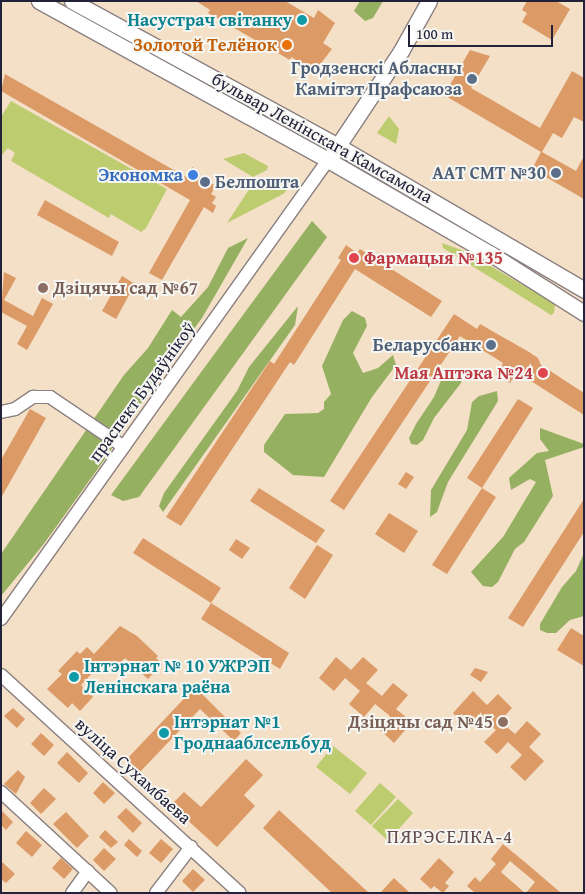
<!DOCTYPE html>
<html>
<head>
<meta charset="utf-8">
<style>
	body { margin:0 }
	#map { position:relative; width:585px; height:894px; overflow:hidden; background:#f4dfc7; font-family:"Gentium Book Plus",serif }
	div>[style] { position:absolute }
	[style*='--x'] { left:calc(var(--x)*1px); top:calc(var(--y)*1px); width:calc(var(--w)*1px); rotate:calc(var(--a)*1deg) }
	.green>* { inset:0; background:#bdcc6f }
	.forest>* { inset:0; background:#96b062 }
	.building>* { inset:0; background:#db9a66 }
	.roads { filter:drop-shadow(1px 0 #8b8081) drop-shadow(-1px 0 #8b8081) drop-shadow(0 1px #8b8081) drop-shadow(0 -1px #8b8081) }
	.minor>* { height:12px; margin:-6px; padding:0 6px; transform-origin:6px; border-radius:6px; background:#fff }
	.major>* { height:15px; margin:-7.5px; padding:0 7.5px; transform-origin:7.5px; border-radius:7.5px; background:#fff }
	.dots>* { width:14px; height:14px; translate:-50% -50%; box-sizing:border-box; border:2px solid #f6f6f2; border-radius:50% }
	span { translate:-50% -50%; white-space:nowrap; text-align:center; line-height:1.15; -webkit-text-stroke:4px #f6f6f2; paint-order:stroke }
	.culture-label { font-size:18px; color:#0d838f; font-weight:700 }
	.right { translate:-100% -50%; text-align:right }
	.left { translate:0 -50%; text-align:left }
	.food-label { font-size:18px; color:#c56008; font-weight:700 }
	.service-label { font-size:18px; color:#4e5e75; font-weight:700 }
	.street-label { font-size:18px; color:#22223b }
	.shop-label { font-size:18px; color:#366cbe; font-weight:700 }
	.health-label { font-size:18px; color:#be3a42; font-weight:700 }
	.education-label { font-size:18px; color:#785e54; font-weight:700 }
	.neighbourhood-label { font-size:19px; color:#634c4a; letter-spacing:1px }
	.frame { position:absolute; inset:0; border:2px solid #22223b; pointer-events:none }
	.scale { position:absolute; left:408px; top:25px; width:145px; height:22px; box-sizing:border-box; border:2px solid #22223b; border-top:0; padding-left:6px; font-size:15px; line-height:18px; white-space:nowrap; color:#22223b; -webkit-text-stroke:4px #f6f6f2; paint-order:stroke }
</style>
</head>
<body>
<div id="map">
	<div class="green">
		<i style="clip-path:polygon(49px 1px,58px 1px,298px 133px,297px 136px)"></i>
		<i style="clip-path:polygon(11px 101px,167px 189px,146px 228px,141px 232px,111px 214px,109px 218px,11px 161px,15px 153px,8px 148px,1px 156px,1px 117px)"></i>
		<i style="clip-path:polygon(389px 116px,399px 129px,396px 144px,377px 133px)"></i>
		<i style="clip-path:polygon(244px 153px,268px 166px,267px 170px,253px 177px,223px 159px)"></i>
		<i style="clip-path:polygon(270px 179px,294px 183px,283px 194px,227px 223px,252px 185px)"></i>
		<i style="clip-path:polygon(442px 243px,467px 252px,555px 304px,554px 313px,551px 315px,443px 248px)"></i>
		<i style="clip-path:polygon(333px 746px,367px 773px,350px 794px,316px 767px)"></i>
		<i style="clip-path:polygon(380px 783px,396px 797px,371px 825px,355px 811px)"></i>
		<i style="clip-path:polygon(398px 799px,413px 813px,388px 841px,372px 826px)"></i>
	</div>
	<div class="forest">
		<i style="clip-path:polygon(360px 1px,383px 1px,373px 18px,365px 21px,354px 11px)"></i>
		<i style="clip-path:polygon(312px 221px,327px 237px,139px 497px,123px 501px,111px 495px)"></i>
		<i style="clip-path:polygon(248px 238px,202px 318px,152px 386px,107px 456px,43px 545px,1px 596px,1px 554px,124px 375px,148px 348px,172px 310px,181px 317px,208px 287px,228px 248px)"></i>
		<i style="clip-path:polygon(298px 306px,295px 325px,163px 512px,159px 506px,164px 493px,237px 391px,249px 367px)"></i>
		<i style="clip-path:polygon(352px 311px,365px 318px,367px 326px,353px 353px,363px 373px,378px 368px,393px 355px,396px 365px,372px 397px,324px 477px,293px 475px,264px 452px,264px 445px,285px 414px,318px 413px,324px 409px,324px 402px,331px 394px,322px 366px,343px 320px)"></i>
		<i style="clip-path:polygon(453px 368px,464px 369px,461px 383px,434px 418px,423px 440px,417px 445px,411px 444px,409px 438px,416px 424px,434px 397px,442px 378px)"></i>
		<i style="clip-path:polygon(497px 391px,498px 401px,448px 482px,437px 512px,430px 517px,431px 490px,467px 430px,472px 402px,479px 396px)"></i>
		<i style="clip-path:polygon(540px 428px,584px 444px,584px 447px,545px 460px,553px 496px,524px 542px,515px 549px,498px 582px,492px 587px,483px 586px,471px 572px,503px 537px,536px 482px,530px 479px,511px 490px,509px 478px,537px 453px,549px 451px,540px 439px)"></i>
		<i style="clip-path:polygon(584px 553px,584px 616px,570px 620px,556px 633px,547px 633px,540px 630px,540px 624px,562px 587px,576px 571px)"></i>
	</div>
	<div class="building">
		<i style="clip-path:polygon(196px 1px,285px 1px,314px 18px,318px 10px,335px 23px,323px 43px,332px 49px,315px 71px,291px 57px,290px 60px,208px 13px,210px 10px)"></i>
		<i style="clip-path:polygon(527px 1px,556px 1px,570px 9px,552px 40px,522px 22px,527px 13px,522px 10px)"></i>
		<i style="clip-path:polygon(470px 50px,490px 56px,471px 88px,540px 128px,572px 71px,584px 78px,584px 122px,574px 117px,562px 138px,553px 133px,542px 152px,576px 171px,584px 156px,584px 199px,532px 169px,541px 152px,444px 95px)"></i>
		<i style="clip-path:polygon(5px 74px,186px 177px,192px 167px,199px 171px,197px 175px,216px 186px,211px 194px,216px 197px,212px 203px,216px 206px,213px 213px,204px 207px,162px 280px,149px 273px,190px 200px,1px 91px)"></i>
		<i style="clip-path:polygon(45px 200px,119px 242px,112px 256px,37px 215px)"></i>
		<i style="clip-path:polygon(346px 245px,357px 253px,360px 249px,442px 301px,431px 317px,355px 269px,294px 365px,290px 362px,181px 526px,166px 517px,270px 361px,274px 364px,341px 260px,338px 258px)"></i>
		<i style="clip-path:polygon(4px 272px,16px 278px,4px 300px,33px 316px,42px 298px,53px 304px,27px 350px,17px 344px,27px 326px,1px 312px)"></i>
		<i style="clip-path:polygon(122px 276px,135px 284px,116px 319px,102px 311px)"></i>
		<i style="clip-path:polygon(454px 314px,477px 329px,480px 324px,529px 352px,538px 358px,541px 365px,584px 393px,584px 415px,517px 372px,510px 383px,496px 374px,503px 363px,460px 336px,344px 510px,330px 501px)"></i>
		<i style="clip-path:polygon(518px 399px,533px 408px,482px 488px,467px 478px)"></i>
		<i style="clip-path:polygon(30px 409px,46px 418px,1px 498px,1px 460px)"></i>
		<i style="clip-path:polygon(406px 472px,414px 477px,406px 489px,398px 484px)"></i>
		<i style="clip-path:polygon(259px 488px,325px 530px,316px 543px,250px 501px)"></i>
		<i style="clip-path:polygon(482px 488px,496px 497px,447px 574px,432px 565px)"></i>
		<i style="clip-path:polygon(584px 499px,584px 532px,523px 627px,508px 618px)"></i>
		<i style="clip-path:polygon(389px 513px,418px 531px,404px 553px,375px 534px)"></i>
		<i style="clip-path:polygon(143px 538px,221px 588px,211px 603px,133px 553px)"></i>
		<i style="clip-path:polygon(236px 539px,250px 548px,242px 559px,229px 550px)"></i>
		<i style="clip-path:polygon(317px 545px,333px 555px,305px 599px,289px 588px)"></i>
		<i style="clip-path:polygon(211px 603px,289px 653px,280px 669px,201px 619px)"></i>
		<i style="clip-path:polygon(120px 626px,137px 636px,158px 656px,156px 658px,162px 664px,148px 679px,125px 658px,113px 671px,103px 662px,81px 685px,93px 697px,80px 711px,72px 703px,68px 708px,47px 689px,62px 674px,58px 671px,77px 651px,80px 654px,87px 647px,94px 654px)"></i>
		<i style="clip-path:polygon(571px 628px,584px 636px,584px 666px,557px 650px)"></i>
		<i style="clip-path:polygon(336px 657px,351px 670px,363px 657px,378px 670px,366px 683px,382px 696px,393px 683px,408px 695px,396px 709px,412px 722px,394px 743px,379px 729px,390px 716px,375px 704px,364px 717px,349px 704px,360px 691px,345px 678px,334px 691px,319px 678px)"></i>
		<i style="clip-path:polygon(475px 668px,488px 672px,481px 682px,470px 675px)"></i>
		<i style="clip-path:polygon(195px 687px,241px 733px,234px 741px,200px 709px,139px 773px,126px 760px)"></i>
		<i style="clip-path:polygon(473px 691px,487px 705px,498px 694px,512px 708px,500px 721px,515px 734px,527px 721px,541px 734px,529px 747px,544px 761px,525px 781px,510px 767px,522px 755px,508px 742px,497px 754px,484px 742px,496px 730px,479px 714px,467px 727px,453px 713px)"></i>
		<i style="clip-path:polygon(13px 708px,25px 719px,17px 728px,4px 716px)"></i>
		<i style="clip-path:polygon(41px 733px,54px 745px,44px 756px,31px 744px)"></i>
		<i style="clip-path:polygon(67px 752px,88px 773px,79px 783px,57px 763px)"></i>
		<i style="clip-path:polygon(246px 759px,263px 775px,244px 795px,255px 806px,217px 847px,171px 805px,184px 792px,201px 807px)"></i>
		<i style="clip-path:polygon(18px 770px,25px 777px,16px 794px,4px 784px)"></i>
		<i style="clip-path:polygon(103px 782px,115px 793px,104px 804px,93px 793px)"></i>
		<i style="clip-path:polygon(44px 788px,56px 799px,41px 814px,30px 803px)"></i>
		<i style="clip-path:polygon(126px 808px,142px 823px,133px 833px,117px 817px)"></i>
		<i style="clip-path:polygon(1px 810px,13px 822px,6px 830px,1px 825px)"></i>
		<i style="clip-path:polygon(279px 810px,369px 893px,332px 893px,263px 828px)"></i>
		<i style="clip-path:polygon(66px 812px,89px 836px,77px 848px,53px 824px)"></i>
		<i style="clip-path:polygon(105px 830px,118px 842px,111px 848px,99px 837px)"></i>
		<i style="clip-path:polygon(26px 831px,42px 845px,32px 857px,16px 843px)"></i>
		<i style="clip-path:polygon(129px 839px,142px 851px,137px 857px,124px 845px)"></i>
		<i style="clip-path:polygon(161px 839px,173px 849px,161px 863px,149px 853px)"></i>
		<i style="clip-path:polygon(503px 844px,526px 863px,561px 893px,526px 893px,535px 882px,510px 861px,501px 872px,525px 893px,475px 893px,467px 886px,475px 877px,480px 882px,496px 864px,491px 859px)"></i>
		<i style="clip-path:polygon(104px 848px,116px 859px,104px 871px,93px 860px)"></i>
		<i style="clip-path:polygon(61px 858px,73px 869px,64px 879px,52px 868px)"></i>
		<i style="clip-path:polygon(439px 858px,454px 872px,445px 883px,449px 886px,443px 893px,434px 886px,431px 889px,420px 879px)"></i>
		<i style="clip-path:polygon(1px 861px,15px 874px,6px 883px,1px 879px)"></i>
		<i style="clip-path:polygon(193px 869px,205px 880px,193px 892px,182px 881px)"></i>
		<i style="clip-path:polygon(394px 878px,410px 893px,380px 893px)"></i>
	</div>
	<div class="roads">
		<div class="minor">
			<i style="--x:1;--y:412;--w:14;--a:-12"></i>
			<i style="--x:15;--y:409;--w:22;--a:-34"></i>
			<i style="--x:33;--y:397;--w:17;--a:0"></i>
			<i style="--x:50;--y:397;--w:89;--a:34"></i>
			<i style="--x:1;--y:619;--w:564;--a:-54.53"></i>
			<i style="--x:1;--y:675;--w:323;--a:42.4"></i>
			<i style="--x:1;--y:792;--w:149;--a:42.6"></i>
			<i style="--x:72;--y:893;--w:27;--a:-54"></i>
			<i style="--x:156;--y:893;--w:58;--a:-52.7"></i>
		</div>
		<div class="major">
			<i style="--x:39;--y:1;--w:330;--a:28.8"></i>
			<i style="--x:328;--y:160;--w:188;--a:30"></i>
			<i style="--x:491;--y:254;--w:110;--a:32.4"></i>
			<i style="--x:72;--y:1;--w:303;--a:28.6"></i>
			<i style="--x:338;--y:146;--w:285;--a:30.3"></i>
			<i style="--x:333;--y:153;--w:123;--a:-56.3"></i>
			<i style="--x:401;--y:51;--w:57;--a:-60.8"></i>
		</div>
	</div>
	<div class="dots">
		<i style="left:302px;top:20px;background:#0f9aa8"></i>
		<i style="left:287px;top:45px;background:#e8710a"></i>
		<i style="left:472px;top:79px;background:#5c6f8a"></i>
		<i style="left:556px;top:173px;background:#5c6f8a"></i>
		<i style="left:193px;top:175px;background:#3f7fe0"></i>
		<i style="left:205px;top:182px;background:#5c6f8a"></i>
		<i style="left:354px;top:258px;background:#e0444e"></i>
		<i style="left:43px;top:288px;background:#8d6e63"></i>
		<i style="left:491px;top:345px;background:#5c6f8a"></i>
		<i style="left:543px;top:373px;background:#e0444e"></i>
		<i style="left:74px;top:677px;background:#0f9aa8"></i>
		<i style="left:503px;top:722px;background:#8d6e63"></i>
		<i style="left:164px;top:733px;background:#0f9aa8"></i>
	</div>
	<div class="culture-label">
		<span class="right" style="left:292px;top:20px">Насустрач світанку</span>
		<span class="left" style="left:84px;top:677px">Інтэрнат № 10 УЖРЭП<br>Ленінскага раёна</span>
		<span class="left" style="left:174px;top:733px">Інтэрнат №1<br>Гроднааблсельбуд</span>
	</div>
	<div class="food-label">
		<span class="right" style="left:277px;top:45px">Золотой Телёнок</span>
	</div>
	<div class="service-label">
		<span class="right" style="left:462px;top:79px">Гродзенскі Абласны<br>Камітэт Прафсаюза</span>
		<span class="right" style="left:546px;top:173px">ААТ СМТ №30</span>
		<span class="left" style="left:215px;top:182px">Белпошта</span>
		<span class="right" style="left:481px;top:345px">Беларусбанк</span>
	</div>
	<div class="street-label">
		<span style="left:322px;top:138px;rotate:29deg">бульвар Ленінскага Камсамола</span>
		<span style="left:142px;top:392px;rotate:-54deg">праспект Будаўнікоў</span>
		<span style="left:133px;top:771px;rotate:42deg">вуліца Сухамбаева</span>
	</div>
	<div class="shop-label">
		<span class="right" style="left:183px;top:175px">Экономка</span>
	</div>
	<div class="health-label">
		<span class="left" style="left:364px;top:258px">Фармацыя №135</span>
		<span class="right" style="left:533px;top:373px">Мая Аптэка №24</span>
	</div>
	<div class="education-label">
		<span class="left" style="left:53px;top:288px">Дзіцячы сад №67</span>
		<span class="right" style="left:493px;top:722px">Дзіцячы сад №45</span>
	</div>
	<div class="neighbourhood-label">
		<span style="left:450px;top:837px">ПЯРЭСЕЛКА-4</span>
	</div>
	<div class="frame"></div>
	<div class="scale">100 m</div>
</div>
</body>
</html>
